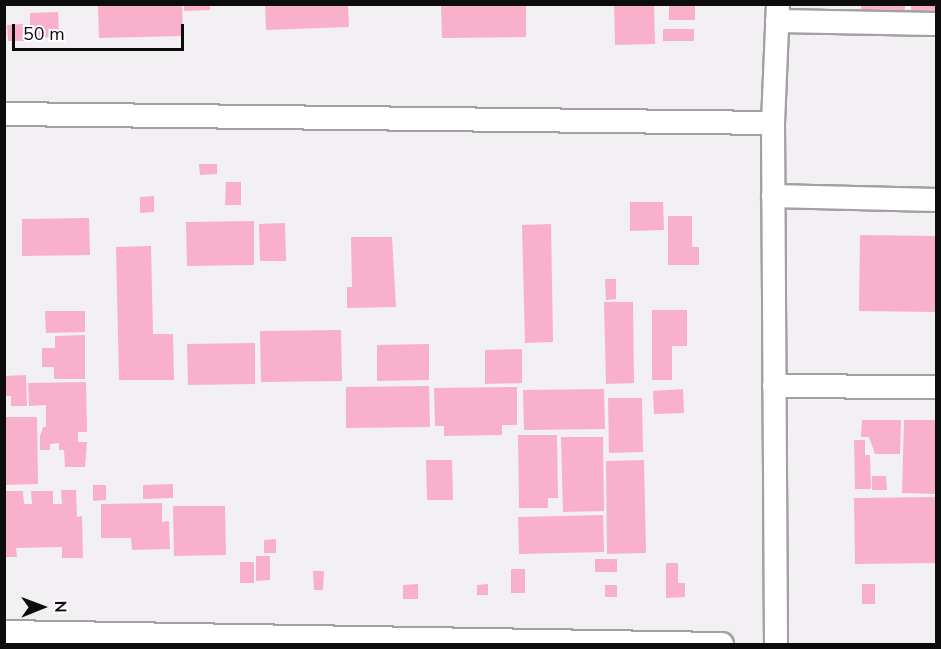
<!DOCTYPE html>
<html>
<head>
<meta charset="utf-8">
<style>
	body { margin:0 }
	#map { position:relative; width:941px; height:649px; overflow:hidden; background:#f2f0f2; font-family:"Nunito Sans",sans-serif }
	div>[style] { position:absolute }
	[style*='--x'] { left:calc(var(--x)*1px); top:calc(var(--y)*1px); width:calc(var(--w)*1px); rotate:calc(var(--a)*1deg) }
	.building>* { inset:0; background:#f9b0cb }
	.roads { filter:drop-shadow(2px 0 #a2a0a2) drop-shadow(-2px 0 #a2a0a2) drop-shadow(0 2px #a2a0a2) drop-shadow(0 -2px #a2a0a2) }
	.minor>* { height:22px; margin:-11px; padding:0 11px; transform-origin:11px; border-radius:11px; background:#fff }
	span { translate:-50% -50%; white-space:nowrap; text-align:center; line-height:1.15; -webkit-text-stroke:5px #fffdff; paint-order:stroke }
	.frame { position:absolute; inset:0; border:6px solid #0d0c0d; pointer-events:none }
	.north { position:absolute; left:12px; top:577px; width:60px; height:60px; -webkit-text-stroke:4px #fffdff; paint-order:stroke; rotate:89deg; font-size:16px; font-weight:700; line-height:24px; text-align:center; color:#0d0c0d }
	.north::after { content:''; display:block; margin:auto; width:21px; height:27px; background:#0d0c0d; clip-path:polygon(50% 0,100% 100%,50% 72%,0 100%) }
	.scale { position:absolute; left:12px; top:24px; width:172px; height:27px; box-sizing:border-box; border:3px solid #0d0c0d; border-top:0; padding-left:8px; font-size:18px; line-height:21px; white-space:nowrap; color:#0d0c0d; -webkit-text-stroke:4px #fffdff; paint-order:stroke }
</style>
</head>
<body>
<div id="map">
	<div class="building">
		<i style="clip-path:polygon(98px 4px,182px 4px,183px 36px,99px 38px)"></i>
		<i style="clip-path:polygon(184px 4px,210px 4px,210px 10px,184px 11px)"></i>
		<i style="clip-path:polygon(265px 4px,348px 4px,349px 27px,266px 30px)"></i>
		<i style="clip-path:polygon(526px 4px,526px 37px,442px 38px,441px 5px)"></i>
		<i style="clip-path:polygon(614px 4px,654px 4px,655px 44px,615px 45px)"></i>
		<i style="clip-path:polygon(669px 4px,695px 4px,695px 20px,669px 20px)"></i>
		<i style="clip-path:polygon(861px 4px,905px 4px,904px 21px,861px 20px)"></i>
		<i style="clip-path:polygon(911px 4px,936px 4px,936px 17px,911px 17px)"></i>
		<i style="clip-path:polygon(58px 12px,59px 37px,30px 38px,30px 13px)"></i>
		<i style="clip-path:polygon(23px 24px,24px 41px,8px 41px,7px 25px)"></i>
		<i style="clip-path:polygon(663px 29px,694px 29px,694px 41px,663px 41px)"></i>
		<i style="clip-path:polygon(199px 164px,217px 164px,217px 174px,200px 175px)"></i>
		<i style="clip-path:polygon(226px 182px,241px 182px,241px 205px,225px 205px)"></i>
		<i style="clip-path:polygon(154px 196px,154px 212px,140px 213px,140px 197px)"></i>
		<i style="clip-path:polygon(630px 202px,663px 202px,664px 230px,630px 231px)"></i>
		<i style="clip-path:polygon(668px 216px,692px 216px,692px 247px,699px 247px,699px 265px,668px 265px)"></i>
		<i style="clip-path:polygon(89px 218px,90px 255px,22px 256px,22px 219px)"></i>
		<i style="clip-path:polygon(254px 221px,254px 265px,187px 266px,186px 222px)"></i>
		<i style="clip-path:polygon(285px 223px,286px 261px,260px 261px,259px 224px)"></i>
		<i style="clip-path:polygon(551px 224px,553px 342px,525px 343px,522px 225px)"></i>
		<i style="clip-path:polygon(860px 235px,936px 236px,936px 312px,859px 311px)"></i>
		<i style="clip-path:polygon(351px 237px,392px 237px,396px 307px,347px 308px,347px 287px,352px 287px)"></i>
		<i style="clip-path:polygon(151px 246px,153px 334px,173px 334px,174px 380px,119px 380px,116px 247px)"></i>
		<i style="clip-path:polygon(605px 279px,616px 279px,616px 299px,606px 300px)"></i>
		<i style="clip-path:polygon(604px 302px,633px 302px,634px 383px,606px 384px)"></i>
		<i style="clip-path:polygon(652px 310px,687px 310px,687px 346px,672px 346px,672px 380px,652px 380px)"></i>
		<i style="clip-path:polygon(45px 311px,85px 311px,85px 332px,46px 333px)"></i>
		<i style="clip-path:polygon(341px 330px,342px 381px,261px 382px,260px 331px)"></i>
		<i style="clip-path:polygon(85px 335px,85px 379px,54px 379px,54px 367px,42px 367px,42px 348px,55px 348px,55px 336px)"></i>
		<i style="clip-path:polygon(255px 343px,255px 384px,188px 385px,187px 344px)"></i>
		<i style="clip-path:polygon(429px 344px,429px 380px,377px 381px,377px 345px)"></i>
		<i style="clip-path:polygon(522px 349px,522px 383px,485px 384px,485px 350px)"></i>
		<i style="clip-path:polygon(26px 375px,27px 406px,11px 406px,11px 396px,4px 396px,4px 376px)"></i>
		<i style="clip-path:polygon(86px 382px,87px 432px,78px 432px,78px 442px,87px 442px,85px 467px,65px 467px,64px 450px,59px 450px,59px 443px,50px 444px,50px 450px,40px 450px,40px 436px,43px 427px,46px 427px,46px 405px,29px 406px,28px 383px)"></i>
		<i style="clip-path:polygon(429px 386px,430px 427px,346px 428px,346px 387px)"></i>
		<i style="clip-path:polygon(517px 387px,517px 425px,502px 425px,502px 435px,444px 436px,444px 426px,435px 426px,434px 388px)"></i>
		<i style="clip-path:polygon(604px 389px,605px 429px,524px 430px,523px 390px)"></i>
		<i style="clip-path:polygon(683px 389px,684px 413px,654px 414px,653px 391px)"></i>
		<i style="clip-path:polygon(608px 398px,642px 398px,643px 452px,609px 453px)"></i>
		<i style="clip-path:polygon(4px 417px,37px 417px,38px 484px,4px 485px)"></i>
		<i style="clip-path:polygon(862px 420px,901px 420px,900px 454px,875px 454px,869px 437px,861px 437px)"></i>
		<i style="clip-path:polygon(904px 420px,936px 420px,936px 494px,902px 493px)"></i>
		<i style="clip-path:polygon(518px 435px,557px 435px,558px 498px,548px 498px,548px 508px,519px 508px)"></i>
		<i style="clip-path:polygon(561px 437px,603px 437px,604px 511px,563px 512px)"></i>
		<i style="clip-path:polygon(854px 440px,865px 440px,865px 455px,870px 455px,871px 489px,855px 489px)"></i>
		<i style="clip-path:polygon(426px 460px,452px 460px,453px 500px,427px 500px)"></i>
		<i style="clip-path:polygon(644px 460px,646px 553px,607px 554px,606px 461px)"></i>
		<i style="clip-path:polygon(872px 476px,886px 476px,887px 490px,872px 490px)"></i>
		<i style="clip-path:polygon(173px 484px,173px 498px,143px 499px,143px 485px)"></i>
		<i style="clip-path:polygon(93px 485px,106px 485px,106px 500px,93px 501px)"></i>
		<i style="clip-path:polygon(61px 490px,76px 490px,77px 517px,82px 516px,83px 558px,62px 558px,62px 547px,16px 548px,17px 557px,4px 557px,5px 491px,23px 491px,24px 504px,32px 504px,31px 491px,53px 491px,53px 504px,62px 504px)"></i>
		<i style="clip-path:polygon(936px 497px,936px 563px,855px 564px,854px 498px)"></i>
		<i style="clip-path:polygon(162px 503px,162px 522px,169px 521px,170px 549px,132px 550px,131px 538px,101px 538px,101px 504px)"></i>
		<i style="clip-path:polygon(173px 506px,225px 506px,226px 555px,174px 556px)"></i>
		<i style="clip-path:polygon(603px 515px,604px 552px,519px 554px,518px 517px)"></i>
		<i style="clip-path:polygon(276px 539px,276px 553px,264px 553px,264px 540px)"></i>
		<i style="clip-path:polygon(256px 556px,270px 556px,270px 580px,256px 581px)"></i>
		<i style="clip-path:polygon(595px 559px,617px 559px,617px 572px,595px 572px)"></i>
		<i style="clip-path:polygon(240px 562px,254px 562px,254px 583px,240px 583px)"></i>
		<i style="clip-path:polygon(666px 563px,678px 563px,678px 583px,685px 583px,685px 597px,666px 598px)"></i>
		<i style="clip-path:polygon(511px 569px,525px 569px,525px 593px,511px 593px)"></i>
		<i style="clip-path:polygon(313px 571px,324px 571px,323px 590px,314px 590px)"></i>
		<i style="clip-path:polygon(418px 584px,418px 599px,403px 599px,403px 585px)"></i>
		<i style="clip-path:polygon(488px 584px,488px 595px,477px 595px,477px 585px)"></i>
		<i style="clip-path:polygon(862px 584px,875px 584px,875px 604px,862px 604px)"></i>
		<i style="clip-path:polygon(605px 585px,617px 585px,617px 597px,605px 597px)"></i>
	</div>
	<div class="roads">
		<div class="minor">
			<i style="--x:777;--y:21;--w:159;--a:1.1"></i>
			<i style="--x:4;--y:114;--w:769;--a:0.67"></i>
			<i style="--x:773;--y:196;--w:163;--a:1.4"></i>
			<i style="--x:774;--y:386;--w:162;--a:0.4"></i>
			<i style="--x:4;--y:632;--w:718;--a:0.96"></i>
			<i style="--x:776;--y:644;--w:521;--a:-90.33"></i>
			<i style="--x:773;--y:123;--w:119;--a:-87.6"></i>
		</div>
	</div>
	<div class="frame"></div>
	<div class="north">N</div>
	<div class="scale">50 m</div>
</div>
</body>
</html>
